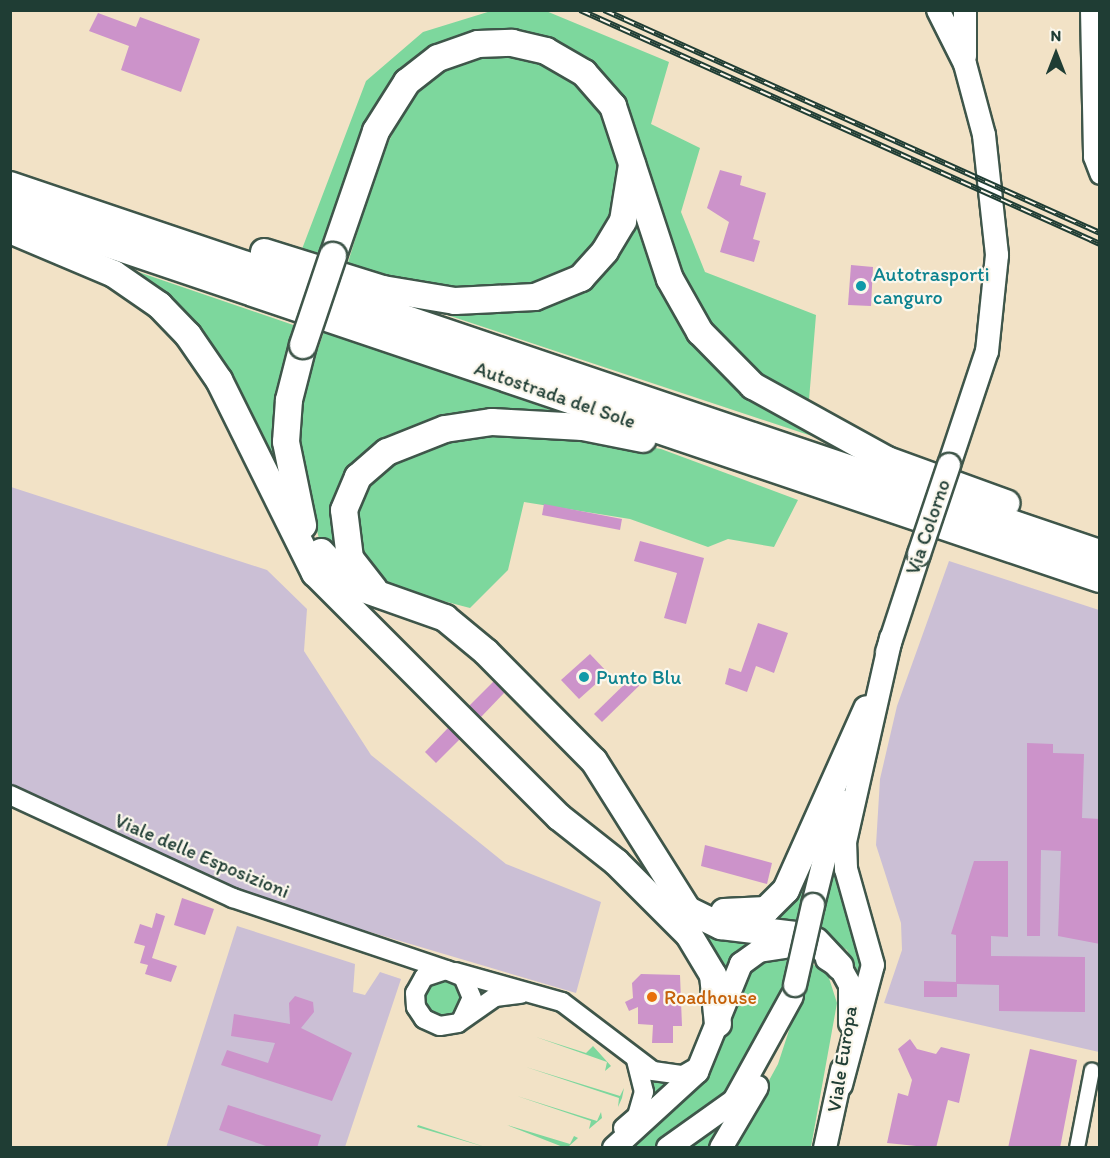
<!DOCTYPE html>
<html>
<head>
<meta charset="utf-8">
<style>
	body { margin:0 }
	#map { position:relative; width:1110px; height:1158px; overflow:hidden; background:#f2e2c6; font-family:Itim,sans-serif }
	div>[style] { position:absolute }
	[style*='--x'] { left:calc(var(--x)*1px); top:calc(var(--y)*1px); width:calc(var(--w)*1px); rotate:calc(var(--a)*1deg) }
	.industrial>* { inset:0; background:#cbbfd5 }
	.green>* { inset:0; background:#7dd79d }
	.round { border-radius:50% }
	.building>* { inset:0; background:#cc93ca }
	.roads { filter:drop-shadow(2px 0 #3f564a) drop-shadow(-2px 0 #3f564a) drop-shadow(0 2px #3f564a) drop-shadow(0 -2px #3f564a) }
	.minor>* { height:14px; margin:-7px; padding:0 7px; transform-origin:7px; border-radius:7px; background:#fff }
	.tertiary>* { height:18px; margin:-9px; padding:0 9px; transform-origin:9px; border-radius:9px; background:#fff }
	.primary>* { height:22px; margin:-11px; padding:0 11px; transform-origin:11px; border-radius:11px; background:#fff }
	.motorway>* { height:26px; margin:-13px; padding:0 13px; transform-origin:13px; border-radius:13px; background:#fff }
	.rail>* { height:6px; margin-top:-3px; transform-origin:0; background:repeating-linear-gradient(90deg,#fbf7ec 0 11px,#1f3d34 0 22px); box-sizing:border-box; border-block:2px solid #1f3d34 }
	.bridges { filter:drop-shadow(2px 0 #3f564a) drop-shadow(-2px 0 #3f564a) drop-shadow(0 2px #3f564a) drop-shadow(0 -2px #3f564a) }
	.primary-bridge>* { height:22px; margin:-11px; padding:0 11px; transform-origin:11px; border-radius:11px; background:#fff }
	.motorway-bridge>* { height:26px; margin:-13px; padding:0 13px; transform-origin:13px; border-radius:13px; background:#fff }
	.dots>* { width:16px; height:16px; translate:-50% -50%; box-sizing:border-box; border:3px solid #fbf7ec; border-radius:50% }
	span { translate:-50% -50%; white-space:nowrap; text-align:center; line-height:1.15; -webkit-text-stroke:4.5px #fbf7ec; paint-order:stroke }
	.culture-label { font-size:20px; color:#0d838f }
	.left { translate:0 -50%; text-align:left }
	.street-label { font-size:20px; color:#1f3d34 }
	.food-label { font-size:20px; color:#c56008 }
	.frame { position:absolute; inset:0; border:12px solid #1f3d34; pointer-events:none }
	.north { position:absolute; left:1026px; top:24px; width:60px; height:60px; -webkit-text-stroke:4px #fbf7ec; paint-order:stroke; rotate:0deg; font-size:16px; font-weight:700; line-height:24px; text-align:center; color:#1f3d34 }
	.north::after { content:''; display:block; margin:auto; width:21px; height:27px; background:#1f3d34; clip-path:polygon(50% 0,100% 100%,50% 72%,0 100%) }
</style>
</head>
<body>
<div id="map">
	<div class="industrial">
		<i style="clip-path:polygon(11px 487px,267px 570px,307px 609px,304px 651px,371px 755px,506px 864px,601px 902px,576px 993px,248px 896px,11px 789px)"></i>
		<i style="clip-path:polygon(949px 561px,1099px 610px,1099px 1052px,884px 1003px,902px 950px,901px 923px,876px 845px,880px 779px,897px 706px)"></i>
		<i style="clip-path:polygon(237px 926px,355px 964px,353px 992px,365px 995px,380px 972px,401px 979px,345px 1147px,166px 1148px)"></i>
	</div>
	<div class="green">
		<i style="clip-path:polygon(491px 11px,546px 11px,669px 62px,651px 124px,700px 148px,681px 212px,705px 272px,816px 315px,808px 412px,755px 380px,711px 336px,676px 278px,615px 97px,493px 39px,399px 83px,327px 258px,302px 249px,366px 81px,423px 32px)"></i>
		<i style="clip-path:polygon(497px 55px,539px 61px,575px 80px,603px 107px,621px 145px,624px 189px,610px 236px,569px 277px,496px 296px,418px 290px,346px 269px,379px 162px,411px 95px,449px 65px)"></i>
		<i style="clip-path:polygon(636px 200px,678px 312px,854px 450px,414px 304px,566px 296px)"></i>
		<i style="clip-path:polygon(112px 263px,305px 329px,288px 383px,295px 525px,247px 418px)"></i>
		<i style="clip-path:polygon(324px 332px,598px 426px,532px 416px,371px 458px,341px 561px,320px 542px,296px 454px,302px 393px)"></i>
		<i style="clip-path:polygon(494px 429px,557px 431px,661px 449px,798px 500px,774px 547px,728px 539px,708px 547px,630px 519px,524px 502px,508px 570px,470px 608px,378px 584px,365px 571px,351px 513px,365px 481px,397px 457px,439px 438px)"></i>
		<i style="clip-path:polygon(821px 824px,796px 927px,752px 919px)"></i>
		<i style="clip-path:polygon(839px 831px,863px 938px,861px 978px,847px 950px,818px 931px)"></i>
		<i style="clip-path:polygon(704px 932px,759px 941px,727px 976px)"></i>
		<i style="clip-path:polygon(790px 957px,787px 983px,736px 1090px,657px 1147px,628px 1148px,706px 1075px,751px 962px)"></i>
		<i style="clip-path:polygon(811px 963px,828px 975px,837px 1003px,811px 1147px,732px 1148px,778px 1064px)"></i>
		<i class="round" style="left:424px;top:979px;width:38px;height:38px"></i>
		<i style="clip-path:polygon(536px 1037px,586px 1053px,593px 1046px,611px 1066px,605px 1071px,607px 1062px)"></i>
		<i style="clip-path:polygon(526px 1067px,620px 1096px,624px 1088px,622px 1098px,618px 1107px,619px 1098px)"></i>
		<i style="clip-path:polygon(646px 1074px,670px 1082px,649px 1107px)"></i>
		<i style="clip-path:polygon(517px 1096px,597px 1121px,601px 1112px,602px 1118px,589px 1129px,591px 1121px)"></i>
		<i style="clip-path:polygon(727px 1116px,710px 1147px,677px 1148px)"></i>
		<i style="clip-path:polygon(418px 1125px,485px 1147px,417px 1127px)"></i>
		<i style="clip-path:polygon(507px 1125px,570px 1144px,574px 1136px,578px 1138px,568px 1147px,563px 1147px)"></i>
	</div>
	<div class="building">
		<i style="clip-path:polygon(98px 13px,136px 27px,140px 17px,200px 39px,181px 92px,121px 70px,129px 46px,89px 31px)"></i>
		<i style="clip-path:polygon(720px 170px,742px 176px,740px 185px,766px 193px,753px 239px,760px 241px,754px 262px,720px 252px,729px 222px,707px 208px)"></i>
		<i style="clip-path:polygon(851px 265px,873px 267px,871px 306px,848px 305px)"></i>
		<i style="clip-path:polygon(544px 504px,622px 519px,620px 530px,542px 515px)"></i>
		<i style="clip-path:polygon(640px 541px,704px 558px,686px 624px,664px 618px,677px 573px,634px 561px)"></i>
		<i style="clip-path:polygon(758px 623px,788px 633px,774px 673px,756px 666px,747px 692px,725px 684px,729px 668px,741px 672px)"></i>
		<i style="clip-path:polygon(590px 654px,608px 673px,579px 699px,561px 680px)"></i>
		<i style="clip-path:polygon(636px 673px,644px 681px,602px 722px,594px 714px)"></i>
		<i style="clip-path:polygon(494px 681px,505px 692px,481px 717px,469px 706px)"></i>
		<i style="clip-path:polygon(448px 728px,460px 739px,436px 763px,425px 752px)"></i>
		<i style="clip-path:polygon(1027px 743px,1053px 744px,1053px 753px,1084px 754px,1082px 818px,1100px 819px,1100px 944px,1058px 936px,1061px 851px,1041px 850px,1040px 936px,1027px 936px)"></i>
		<i style="clip-path:polygon(705px 845px,772px 863px,767px 884px,701px 866px)"></i>
		<i style="clip-path:polygon(974px 861px,1008px 861px,1008px 937px,991px 936px,991px 956px,1085px 957px,1085px 1012px,999px 1011px,999px 985px,957px 984px,957px 997px,924px 997px,924px 981px,956px 982px,956px 935px,951px 934px)"></i>
		<i style="clip-path:polygon(182px 898px,214px 909px,205px 935px,174px 925px)"></i>
		<i style="clip-path:polygon(156px 913px,165px 916px,152px 958px,177px 966px,171px 982px,145px 974px,148px 965px,140px 963px,145px 946px,134px 943px,140px 924px,152px 928px)"></i>
		<i style="clip-path:polygon(641px 974px,680px 975px,682px 1026px,673px 1026px,673px 1043px,652px 1043px,653px 1025px,638px 1024px,638px 1007px,629px 1011px,625px 1002px,633px 998px,632px 983px)"></i>
		<i style="clip-path:polygon(295px 996px,313px 1002px,314px 1012px,301px 1028px,352px 1053px,332px 1101px,221px 1065px,227px 1050px,268px 1063px,275px 1043px,231px 1036px,234px 1014px,290px 1024px,289px 1003px)"></i>
		<i style="clip-path:polygon(910px 1039px,917px 1049px,936px 1054px,941px 1047px,970px 1054px,959px 1103px,948px 1100px,936px 1148px,887px 1143px,898px 1093px,908px 1096px,912px 1080px,898px 1049px)"></i>
		<i style="clip-path:polygon(1030px 1049px,1077px 1060px,1060px 1148px,1008px 1148px)"></i>
		<i style="clip-path:polygon(228px 1105px,321px 1135px,317px 1148px,272px 1148px,219px 1130px)"></i>
	</div>
	<div class="roads">
		<div class="minor">
			<i style="--x:1077;--y:1148;--w:79;--a:-79.1"></i>
		</div>
		<div class="tertiary">
			<i style="--x:1090;--y:10;--w:147;--a:88.8"></i>
			<i style="--x:1093;--y:157;--w:19;--a:69"></i>
			<i style="--x:10;--y:795;--w:246;--a:24.8"></i>
			<i style="--x:233;--y:898;--w:229;--a:18.6"></i>
			<i style="--x:455;--y:972;--w:111;--a:15.7"></i>
			<i style="--x:562;--y:1002;--w:114;--a:37.2"></i>
			<i style="--x:653;--y:1071;--w:30;--a:8"></i>
			<i style="--x:683;--y:1075;--w:16;--a:-30"></i>
			<i style="--x:462;--y:1019;--w:23;--a:-65"></i>
			<i style="--x:472;--y:998;--w:23;--a:-113"></i>
			<i style="--x:463;--y:977;--w:18;--a:-158"></i>
			<i style="--x:446;--y:970;--w:23;--a:162"></i>
			<i style="--x:424;--y:977;--w:18;--a:119"></i>
			<i style="--x:415;--y:993;--w:14;--a:86"></i>
			<i style="--x:416;--y:1007;--w:14;--a:56"></i>
			<i style="--x:424;--y:1019;--w:17;--a:24"></i>
			<i style="--x:440;--y:1026;--w:18;--a:-9"></i>
			<i style="--x:458;--y:1023;--w:45;--a:-35.1"></i>
			<i style="--x:495;--y:997;--w:26;--a:-7"></i>
			<i style="--x:623;--y:1128;--w:18;--a:-41"></i>
			<i style="--x:637;--y:1116;--w:25;--a:-74"></i>
			<i style="--x:644;--y:1092;--w:33;--a:-104"></i>
		</div>
		<div class="primary">
			<i style="--x:938;--y:10;--w:60;--a:63.4"></i>
			<i style="--x:965;--y:64;--w:73;--a:75"></i>
			<i style="--x:984;--y:135;--w:121;--a:83.8"></i>
			<i style="--x:997;--y:255;--w:97;--a:95.9"></i>
			<i style="--x:987;--y:351;--w:120;--a:108.4"></i>
			<i style="--x:965;--y:56;--w:46;--a:-90"></i>
			<i style="--x:887;--y:652;--w:103;--a:-71.9"></i>
			<i style="--x:813;--y:905;--w:108;--a:-76.1"></i>
			<i style="--x:827;--y:959;--w:15;--a:32"></i>
			<i style="--x:840;--y:967;--w:21;--a:61"></i>
			<i style="--x:850;--y:985;--w:38;--a:90"></i>
			<i style="--x:841;--y:1085;--w:124;--a:-75.1"></i>
			<i style="--x:873;--y:965;--w:100;--a:-105.7"></i>
			<i style="--x:846;--y:869;--w:27;--a:-92"></i>
			<i style="--x:845;--y:842;--w:209;--a:-77.3"></i>
			<i style="--x:614;--y:1148;--w:113;--a:-42.5"></i>
			<i style="--x:697;--y:1072;--w:117;--a:-67.8"></i>
			<i style="--x:741;--y:964;--w:22;--a:-36"></i>
			<i style="--x:759;--y:951;--w:33;--a:-9"></i>
			<i style="--x:668;--y:1148;--w:81;--a:-35.5"></i>
			<i style="--x:734;--y:1101;--w:120;--a:-61.1"></i>
			<i style="--x:721;--y:1148;--w:71;--a:-59.5"></i>
			<i style="--x:825;--y:1148;--w:80;--a:-77.7"></i>
		</div>
		<div class="motorway">
			<i style="--x:10;--y:185;--w:1150;--a:18.66"></i>
			<i style="--x:10;--y:211;--w:1150;--a:18.66"></i>
			<i style="--x:10;--y:230;--w:113;--a:22.9"></i>
			<i style="--x:114;--y:274;--w:55;--a:34.6"></i>
			<i style="--x:159;--y:305;--w:42;--a:46"></i>
			<i style="--x:188;--y:335;--w:55;--a:55.4"></i>
			<i style="--x:219;--y:380;--w:216;--a:63.6"></i>
			<i style="--x:315;--y:573;--w:345;--a:45"></i>
			<i style="--x:559;--y:817;--w:73;--a:38.3"></i>
			<i style="--x:616;--y:862;--w:103;--a:45"></i>
			<i style="--x:689;--y:935;--w:47;--a:59"></i>
			<i style="--x:713;--y:975;--w:49;--a:84.2"></i>
			<i style="--x:264;--y:252;--w:125;--a:17.3"></i>
			<i style="--x:383;--y:289;--w:73;--a:9.5"></i>
			<i style="--x:455;--y:301;--w:80;--a:-2.9"></i>
			<i style="--x:535;--y:297;--w:50;--a:-22.4"></i>
			<i style="--x:581;--y:278;--w:36;--a:-48"></i>
			<i style="--x:605;--y:251;--w:35;--a:-59"></i>
			<i style="--x:623;--y:221;--w:57;--a:-80.9"></i>
			<i style="--x:333;--y:256;--w:132;--a:-71"></i>
			<i style="--x:376;--y:131;--w:58;--a:-57.7"></i>
			<i style="--x:407;--y:82;--w:39;--a:-38"></i>
			<i style="--x:438;--y:58;--w:42;--a:-19.3"></i>
			<i style="--x:478;--y:44;--w:34;--a:-2"></i>
			<i style="--x:512;--y:43;--w:35;--a:13"></i>
			<i style="--x:546;--y:51;--w:44;--a:30.1"></i>
			<i style="--x:584;--y:73;--w:44;--a:48.7"></i>
			<i style="--x:613;--y:106;--w:182;--a:71.8"></i>
			<i style="--x:670;--y:279;--w:61;--a:60.5"></i>
			<i style="--x:700;--y:332;--w:76;--a:45.5"></i>
			<i style="--x:753;--y:386;--w:153;--a:28.9"></i>
			<i style="--x:887;--y:460;--w:127;--a:19.9"></i>
			<i style="--x:303;--y:345;--w:57;--a:104.3"></i>
			<i style="--x:289;--y:400;--w:42;--a:94.1"></i>
			<i style="--x:286;--y:442;--w:85;--a:78.4"></i>
			<i style="--x:321;--y:552;--w:45;--a:46.8"></i>
			<i style="--x:352;--y:585;--w:99;--a:19.5"></i>
			<i style="--x:445;--y:618;--w:53;--a:39.7"></i>
			<i style="--x:486;--y:652;--w:153;--a:45.3"></i>
			<i style="--x:594;--y:761;--w:176;--a:57.8"></i>
			<i style="--x:688;--y:910;--w:37;--a:26"></i>
			<i style="--x:721;--y:926;--w:75;--a:6.9"></i>
			<i style="--x:374;--y:589;--w:39;--a:-128"></i>
			<i style="--x:350;--y:558;--w:48;--a:-97.1"></i>
			<i style="--x:344;--y:510;--w:36;--a:-67"></i>
			<i style="--x:358;--y:477;--w:38;--a:-41"></i>
			<i style="--x:387;--y:452;--w:62;--a:-21.6"></i>
			<i style="--x:445;--y:429;--w:48;--a:-8.5"></i>
			<i style="--x:492;--y:422;--w:91;--a:3.1"></i>
			<i style="--x:583;--y:427;--w:61;--a:11.3"></i>
			<i style="--x:724;--y:912;--w:42;--a:-2.7"></i>
			<i style="--x:766;--y:910;--w:28;--a:-45"></i>
			<i style="--x:786;--y:890;--w:198;--a:-65.9"></i>
			<i style="--x:816;--y:941;--w:35;--a:47"></i>
		</div>
	</div>
	<div class="rail">
		<i style="--x:580;--y:10;--w:570;--a:24.23"></i>
		<i style="--x:604;--y:10;--w:544;--a:24.21"></i>
	</div>
	<div class="bridges">
		<div class="primary-bridge">
			<i style="--x:919;--y:554;--w:94;--a:-71.4"></i>
			<i style="--x:795;--y:985;--w:82;--a:-77.3"></i>
		</div>
		<div class="motorway-bridge">
			<i style="--x:303;--y:345;--w:94;--a:-71.4"></i>
		</div>
	</div>
	<div class="dots">
		<i style="left:861px;top:286px;background:#0f9aa8"></i>
		<i style="left:584px;top:677px;background:#0f9aa8"></i>
		<i style="left:652px;top:997px;background:#e8710a"></i>
	</div>
	<div class="culture-label">
		<span class="left" style="left:873px;top:286px">Autotrasporti<br>canguro</span>
		<span class="left" style="left:596px;top:677px">Punto Blu</span>
	</div>
	<div class="street-label">
		<span style="left:555px;top:395px;rotate:19deg">Autostrada del Sole</span>
		<span style="left:928px;top:527px;rotate:-71deg">Via Colorno</span>
		<span style="left:202px;top:856px;rotate:23deg">Viale delle Esposizioni</span>
		<span style="left:842px;top:1059px;rotate:-81deg">Viale Europa</span>
	</div>
	<div class="food-label">
		<span class="left" style="left:664px;top:997px">Roadhouse</span>
	</div>
	<div class="frame"></div>
	<div class="north">N</div>
</div>
</body>
</html>
